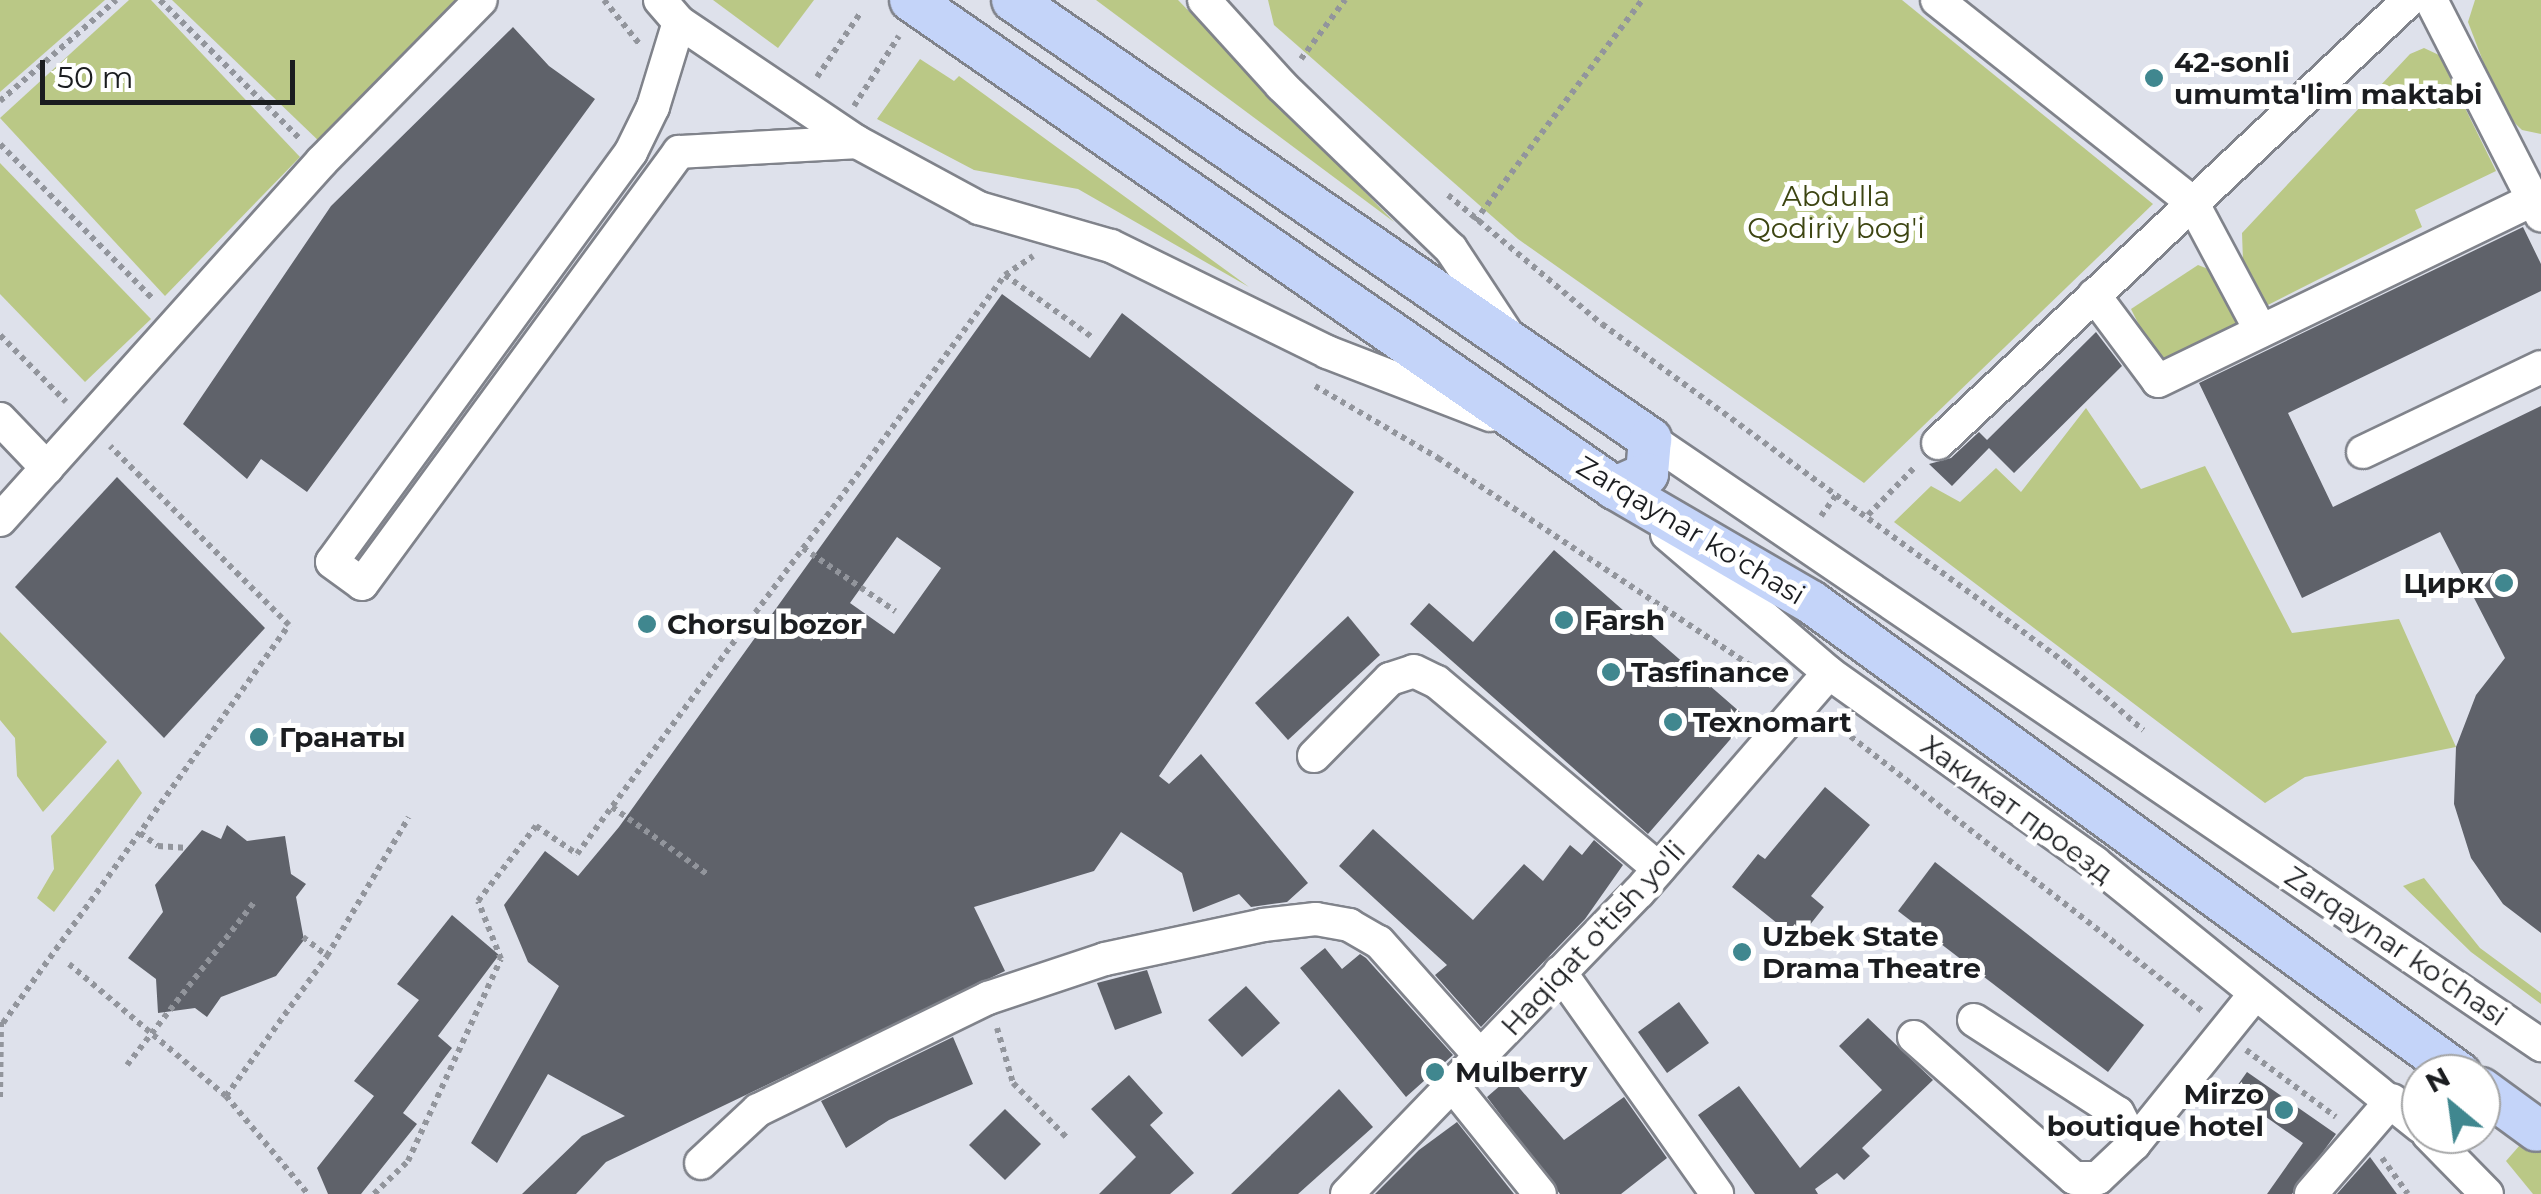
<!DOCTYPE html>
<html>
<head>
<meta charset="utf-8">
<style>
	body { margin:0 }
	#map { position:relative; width:2541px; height:1194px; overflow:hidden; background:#dee1eb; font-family:Montserrat,sans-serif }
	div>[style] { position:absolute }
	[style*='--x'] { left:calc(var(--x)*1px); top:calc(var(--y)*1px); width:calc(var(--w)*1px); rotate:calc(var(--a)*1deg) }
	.green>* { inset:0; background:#bac886 }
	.building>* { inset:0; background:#5f626a }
	.path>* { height:6px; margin-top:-3px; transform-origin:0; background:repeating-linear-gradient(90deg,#92959c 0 5px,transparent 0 10px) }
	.roads { filter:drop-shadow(2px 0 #80838b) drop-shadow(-2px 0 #80838b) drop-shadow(0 2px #80838b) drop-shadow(0 -2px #80838b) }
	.minor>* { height:32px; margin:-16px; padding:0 16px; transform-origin:16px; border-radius:16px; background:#fff }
	.major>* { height:42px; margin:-21px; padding:0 21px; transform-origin:21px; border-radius:21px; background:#c4d4f9 }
	.dots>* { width:28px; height:28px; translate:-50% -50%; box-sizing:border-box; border:5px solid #fff; border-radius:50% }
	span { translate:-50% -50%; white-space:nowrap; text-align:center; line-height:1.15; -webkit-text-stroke:10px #fff; paint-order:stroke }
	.poi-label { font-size:28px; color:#1b1d20; font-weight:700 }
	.left { translate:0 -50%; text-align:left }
	.right { translate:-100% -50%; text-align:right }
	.park-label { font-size:28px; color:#3d4512 }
	.street-label { font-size:28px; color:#1b1d20 }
	.north { position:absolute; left:2401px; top:1054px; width:100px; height:100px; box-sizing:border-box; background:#fff; border:2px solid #a4a5a6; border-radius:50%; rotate:331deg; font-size:28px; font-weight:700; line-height:40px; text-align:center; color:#1b1d20 }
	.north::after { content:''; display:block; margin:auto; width:35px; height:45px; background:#40878f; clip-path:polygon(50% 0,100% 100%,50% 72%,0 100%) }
	.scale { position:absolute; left:40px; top:60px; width:255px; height:45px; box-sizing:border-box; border:5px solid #1b1d20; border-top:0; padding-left:12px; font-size:30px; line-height:35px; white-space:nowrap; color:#1b1d20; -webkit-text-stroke:8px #fff; paint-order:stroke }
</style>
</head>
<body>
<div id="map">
	<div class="green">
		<i style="clip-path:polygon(0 0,105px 0,0 92px)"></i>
		<i style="clip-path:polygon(129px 0,151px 0,300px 157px,165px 296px,0 118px)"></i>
		<i style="clip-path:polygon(172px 0,464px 0,323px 145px)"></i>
		<i style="clip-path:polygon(713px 0,814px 0,778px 48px)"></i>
		<i style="clip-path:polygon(1096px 0,1178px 0,1394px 222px)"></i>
		<i style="clip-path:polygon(1268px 0,1902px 0,2153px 204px,1864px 483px,1518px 239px,1274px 25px)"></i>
		<i style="clip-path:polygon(2475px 0,2541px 0,2541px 134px,2522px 130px,2502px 111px,2468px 22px)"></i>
		<i style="clip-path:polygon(2424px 48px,2439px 55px,2496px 171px,2415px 210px,2422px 227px,2266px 306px,2243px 261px,2242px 233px,2410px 54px)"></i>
		<i style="clip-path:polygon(920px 59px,954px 81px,959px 76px,1249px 287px,1078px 189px,974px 170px,877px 119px)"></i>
		<i style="clip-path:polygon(0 163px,151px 319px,85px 382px,0 294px)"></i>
		<i style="clip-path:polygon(2198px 265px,2216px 272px,2241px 322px,2158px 363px,2131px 309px)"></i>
		<i style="clip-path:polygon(2086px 408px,2141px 489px,2205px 466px,2292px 633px,2399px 619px,2456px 747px,2305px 777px,2265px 803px,1894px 522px,1931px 486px,1960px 502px,1996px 468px,2021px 492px)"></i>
		<i style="clip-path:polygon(0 632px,107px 742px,43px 812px,17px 776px,15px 738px,0 720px)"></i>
		<i style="clip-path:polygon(118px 759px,142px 793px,54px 912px,37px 898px,54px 869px,51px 836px)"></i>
		<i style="clip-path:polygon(2424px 878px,2480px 948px,2541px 993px,2541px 1004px,2471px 952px,2403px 886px)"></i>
		<i style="clip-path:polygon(2541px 1121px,2541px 1194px,2533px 1194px,2506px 1161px)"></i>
	</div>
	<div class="building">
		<i style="clip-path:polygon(513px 27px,549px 66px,595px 99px,307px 492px,261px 459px,247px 479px,183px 424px,331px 206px)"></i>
		<i style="clip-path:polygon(2523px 227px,2541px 264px,2541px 291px,2288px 413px,2333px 507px,2541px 406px,2541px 933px,2503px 904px,2471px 858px,2454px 804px,2456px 747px,2476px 695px,2505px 658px,2440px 532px,2302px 598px,2199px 383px)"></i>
		<i style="clip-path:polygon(evenodd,1002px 294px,1090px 358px,1122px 313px,1354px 492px,1159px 776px,1169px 784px,1201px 754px,1308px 883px,1287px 902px,1251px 907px,1239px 894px,1193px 912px,1182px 873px,1121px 832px,1094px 871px,974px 907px,1005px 971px,606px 1162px,576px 1194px,522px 1194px,582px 1136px,625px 1116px,548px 1074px,497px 1163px,471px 1143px,559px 986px,528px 962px,504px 905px,545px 851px,578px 876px,619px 827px,1002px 294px,897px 537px,941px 568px,894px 634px,850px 603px,897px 537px)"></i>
		<i style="clip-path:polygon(2096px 332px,2122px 366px,2014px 473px,1989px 448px,1952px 486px,1929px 464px,1951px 458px,1979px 432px,1987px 440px)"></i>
		<i style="clip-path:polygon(117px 477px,265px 628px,164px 738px,15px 587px)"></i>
		<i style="clip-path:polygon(1554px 550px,1748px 719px,1648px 834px,1410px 624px,1429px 603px,1473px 642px)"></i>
		<i style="clip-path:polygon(1348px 616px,1380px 655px,1288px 740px,1255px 703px)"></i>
		<i style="clip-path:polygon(1825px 787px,1870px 825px,1811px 896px,1824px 907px,1798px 940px,1732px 887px,1758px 854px,1765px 859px)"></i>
		<i style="clip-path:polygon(227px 825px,247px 841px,285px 836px,291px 874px,306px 884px,296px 897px,304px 940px,276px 976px,221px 997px,207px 1017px,195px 1008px,158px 1013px,156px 979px,128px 958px,163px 912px,155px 885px,202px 830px,221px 839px)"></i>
		<i style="clip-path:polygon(1373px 829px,1473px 920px,1524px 864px,1543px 881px,1570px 845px,1582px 855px,1594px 840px,1623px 865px,1585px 919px,1481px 1027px,1435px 975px,1447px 965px,1339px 866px)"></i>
		<i style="clip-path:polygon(1935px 862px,2144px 1025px,2108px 1072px,1898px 911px)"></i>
		<i style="clip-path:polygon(452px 915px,499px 955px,438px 1036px,452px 1048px,403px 1113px,417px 1124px,361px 1194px,328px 1194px,317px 1168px,374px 1096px,354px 1081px,419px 1000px,397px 984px)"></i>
		<i style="clip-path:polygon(1325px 948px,1342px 969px,1360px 954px,1366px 958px,1453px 1055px,1406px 1097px,1300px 968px)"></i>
		<i style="clip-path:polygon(1147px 970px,1162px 1013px,1115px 1030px,1097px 983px)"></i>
		<i style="clip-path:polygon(1246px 986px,1280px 1023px,1242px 1057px,1208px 1020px)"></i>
		<i style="clip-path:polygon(1679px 1002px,1709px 1043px,1667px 1073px,1638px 1032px)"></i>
		<i style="clip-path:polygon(1868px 1018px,1933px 1080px,1862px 1148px,1870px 1156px,1844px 1180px,1837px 1173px,1815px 1189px,1818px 1194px,1755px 1194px,1698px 1115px,1739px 1086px,1800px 1168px,1882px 1090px,1839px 1046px)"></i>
		<i style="clip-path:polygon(953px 1037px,973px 1084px,889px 1120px,846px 1148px,821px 1101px)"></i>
		<i style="clip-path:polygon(2247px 1072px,2336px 1134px,2292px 1194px,2267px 1194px,2303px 1143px,2232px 1093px)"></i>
		<i style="clip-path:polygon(1129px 1075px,1163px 1113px,1150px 1125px,1194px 1173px,1170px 1194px,1099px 1194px,1136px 1157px,1091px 1109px)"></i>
		<i style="clip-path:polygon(1510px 1077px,1564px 1140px,1624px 1097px,1667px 1158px,1621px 1194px,1560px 1194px,1487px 1097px)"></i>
		<i style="clip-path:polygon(1339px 1089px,1373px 1127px,1298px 1194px,1231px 1194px)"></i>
		<i style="clip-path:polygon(1005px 1109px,1041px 1144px,1005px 1180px,969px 1145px)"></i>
		<i style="clip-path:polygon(1457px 1122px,1514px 1194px,1375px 1194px,1419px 1150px)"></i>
		<i style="clip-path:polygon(2370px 1157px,2397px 1194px,2337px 1194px)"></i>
	</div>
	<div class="path">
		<i style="--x:160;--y:0;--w:199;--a:44.8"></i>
		<i style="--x:604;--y:0;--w:59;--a:51.2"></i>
		<i style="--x:1301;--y:59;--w:74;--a:-53.3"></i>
		<i style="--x:817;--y:77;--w:78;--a:-55.9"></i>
		<i style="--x:0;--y:101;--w:154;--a:-41"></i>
		<i style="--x:854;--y:106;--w:83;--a:-57.3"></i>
		<i style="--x:0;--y:144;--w:219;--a:45.4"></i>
		<i style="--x:1448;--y:195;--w:201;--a:40"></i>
		<i style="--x:1602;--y:324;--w:576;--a:36.17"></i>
		<i style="--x:2067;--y:664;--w:101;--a:41"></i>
		<i style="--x:1475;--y:221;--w:277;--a:-52.9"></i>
		<i style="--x:1005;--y:275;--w:107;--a:35.5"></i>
		<i style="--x:0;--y:335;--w:94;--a:45.4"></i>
		<i style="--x:1315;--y:386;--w:143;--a:30.3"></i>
		<i style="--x:1438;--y:458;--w:410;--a:33.6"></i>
		<i style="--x:1868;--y:515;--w:69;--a:-45.6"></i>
		<i style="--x:1821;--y:516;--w:29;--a:-54"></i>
		<i style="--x:803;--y:548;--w:112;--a:34.4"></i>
		<i style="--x:1827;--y:718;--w:477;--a:38"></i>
		<i style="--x:612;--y:807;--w:116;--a:35.2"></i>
		<i style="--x:140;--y:833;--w:22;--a:36"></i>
		<i style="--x:158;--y:846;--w:30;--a:4"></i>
		<i style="--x:303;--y:937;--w:31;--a:38"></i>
		<i style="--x:69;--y:964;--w:205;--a:40.1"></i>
		<i style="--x:226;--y:1096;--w:128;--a:50.1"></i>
		<i style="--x:3;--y:1023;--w:490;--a:-54.3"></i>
		<i style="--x:289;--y:625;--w:253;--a:-135"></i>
		<i style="--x:997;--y:1028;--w:57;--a:73.8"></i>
		<i style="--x:1013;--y:1083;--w:77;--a:45.5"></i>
		<i style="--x:2246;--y:1050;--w:112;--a:36.7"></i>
		<i style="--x:127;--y:1065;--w:209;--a:-52"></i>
		<i style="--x:226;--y:1096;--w:173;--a:-54.2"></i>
		<i style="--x:327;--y:956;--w:161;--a:-59.5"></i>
		<i style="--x:0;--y:1097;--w:76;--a:-89.2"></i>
		<i style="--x:2382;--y:1158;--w:44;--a:54.2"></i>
		<i style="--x:374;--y:1194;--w:47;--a:-44.1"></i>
		<i style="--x:408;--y:1161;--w:222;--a:-65.3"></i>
		<i style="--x:501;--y:959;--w:62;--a:-111.6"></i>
		<i style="--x:478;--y:901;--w:95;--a:-52.3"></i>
		<i style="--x:536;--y:826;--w:50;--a:34.3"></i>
		<i style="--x:577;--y:854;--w:720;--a:-53.53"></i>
		<i style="--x:1005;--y:275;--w:34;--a:-34"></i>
	</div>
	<div class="roads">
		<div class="minor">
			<i style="--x:660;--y:0;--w:29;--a:49"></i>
			<i style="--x:679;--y:22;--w:215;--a:34"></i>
			<i style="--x:857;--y:142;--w:139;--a:28.4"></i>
			<i style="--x:979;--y:208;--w:137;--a:16.1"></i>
			<i style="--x:1111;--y:246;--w:241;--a:26.1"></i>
			<i style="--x:1327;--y:352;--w:175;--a:21.1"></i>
			<i style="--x:1204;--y:0;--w:115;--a:47.8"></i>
			<i style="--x:1281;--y:85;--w:236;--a:44"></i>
			<i style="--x:1451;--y:249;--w:109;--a:56.6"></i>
			<i style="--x:1937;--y:0;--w:325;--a:38.4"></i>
			<i style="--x:2192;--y:202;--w:146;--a:61.9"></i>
			<i style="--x:2431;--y:0;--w:242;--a:62.9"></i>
			<i style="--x:679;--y:22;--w:89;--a:107"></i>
			<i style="--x:653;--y:107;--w:50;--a:116.1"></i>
			<i style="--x:631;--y:152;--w:507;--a:126.1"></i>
			<i style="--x:332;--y:562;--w:37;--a:36"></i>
			<i style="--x:362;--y:584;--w:536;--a:-53.73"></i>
			<i style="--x:679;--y:152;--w:178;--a:-3.2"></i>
			<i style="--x:2094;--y:295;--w:107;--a:53.3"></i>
			<i style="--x:2158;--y:381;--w:425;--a:-25.8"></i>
			<i style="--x:0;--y:419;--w:68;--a:46.2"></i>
			<i style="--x:1650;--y:439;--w:1078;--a:34.22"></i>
			<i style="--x:1938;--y:443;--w:647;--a:-43.25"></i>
			<i style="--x:2363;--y:452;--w:197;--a:-25.5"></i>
			<i style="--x:0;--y:520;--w:482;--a:-48.1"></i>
			<i style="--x:322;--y:161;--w:226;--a:-45.4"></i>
			<i style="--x:1667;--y:534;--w:213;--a:40.6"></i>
			<i style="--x:1829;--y:673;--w:327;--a:35.5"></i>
			<i style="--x:2095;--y:863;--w:419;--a:39"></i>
			<i style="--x:1314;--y:756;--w:108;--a:-45.4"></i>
			<i style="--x:1390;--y:679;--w:25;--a:-18"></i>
			<i style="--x:1414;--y:671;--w:25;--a:26"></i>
			<i style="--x:1437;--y:682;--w:290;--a:40.1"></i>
			<i style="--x:1560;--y:972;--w:272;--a:54.7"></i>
			<i style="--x:1974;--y:1020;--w:171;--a:32.9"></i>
			<i style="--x:2118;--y:1113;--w:35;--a:63"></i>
			<i style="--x:1914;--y:1037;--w:213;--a:41.4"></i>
			<i style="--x:2074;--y:1178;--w:24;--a:0"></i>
			<i style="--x:2098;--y:1178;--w:50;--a:-43.4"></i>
			<i style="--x:2134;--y:1144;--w:193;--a:-51.1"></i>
			<i style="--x:1454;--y:1087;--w:137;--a:51.2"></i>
			<i style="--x:2428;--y:1134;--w:84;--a:45.5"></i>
			<i style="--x:701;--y:1163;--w:78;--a:-42.9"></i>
			<i style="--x:758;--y:1110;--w:256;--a:-26"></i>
			<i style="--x:988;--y:998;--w:123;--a:-18.4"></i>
			<i style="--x:1105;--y:959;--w:162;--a:-12.1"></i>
			<i style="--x:1263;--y:925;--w:53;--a:-6.5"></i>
			<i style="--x:1316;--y:919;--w:34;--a:10"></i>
			<i style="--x:1349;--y:925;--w:34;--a:30"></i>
			<i style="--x:1379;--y:942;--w:154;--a:48.4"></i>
			<i style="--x:1347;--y:1194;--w:420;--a:-46"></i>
			<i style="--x:1639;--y:892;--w:290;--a:-49.1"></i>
			<i style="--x:2311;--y:1194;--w:124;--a:-49.2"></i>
		</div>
		<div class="major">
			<i style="--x:911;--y:0;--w:857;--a:34.73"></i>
			<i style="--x:1615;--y:488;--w:227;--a:30.2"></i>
			<i style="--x:1811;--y:602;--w:802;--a:36.03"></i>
			<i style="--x:1013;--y:0;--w:774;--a:34.57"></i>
			<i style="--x:1650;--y:439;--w:35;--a:95"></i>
			<i style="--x:1647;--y:474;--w:35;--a:156"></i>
			<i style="--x:2481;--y:1089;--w:69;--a:36.2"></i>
		</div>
	</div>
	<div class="dots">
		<i style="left:2154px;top:78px;background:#40878f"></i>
		<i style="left:2504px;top:583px;background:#40878f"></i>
		<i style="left:1564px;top:620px;background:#40878f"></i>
		<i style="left:647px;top:624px;background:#40878f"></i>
		<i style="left:1611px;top:672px;background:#40878f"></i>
		<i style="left:1673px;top:722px;background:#40878f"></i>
		<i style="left:259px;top:737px;background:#40878f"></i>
		<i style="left:1742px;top:952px;background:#40878f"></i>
		<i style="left:1435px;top:1072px;background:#40878f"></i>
		<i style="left:2284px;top:1110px;background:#40878f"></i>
	</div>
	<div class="poi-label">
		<span class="left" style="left:2174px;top:78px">42-sonli<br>umumta'lim maktabi</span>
		<span class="right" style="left:2484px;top:583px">Цирк</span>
		<span class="left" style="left:1584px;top:620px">Farsh</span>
		<span class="left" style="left:667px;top:624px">Chorsu bozor</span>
		<span class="left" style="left:1631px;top:672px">Tasfinance</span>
		<span class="left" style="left:1693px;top:722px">Texnomart</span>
		<span class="left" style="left:279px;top:737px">Гранаты</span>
		<span class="left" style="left:1762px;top:952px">Uzbek State<br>Drama Theatre</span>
		<span class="left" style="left:1455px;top:1072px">Mulberry</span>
		<span class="right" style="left:2264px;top:1110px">Mirzo<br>boutique hotel</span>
	</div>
	<div class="park-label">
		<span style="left:1836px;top:212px">Abdulla<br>Qodiriy bog'i</span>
	</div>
	<div class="street-label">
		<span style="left:1691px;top:530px;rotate:31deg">Zarqaynar ko'chasi</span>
		<span style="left:2017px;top:809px;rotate:36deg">Хакикат проезд</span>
		<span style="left:1593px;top:938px;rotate:-47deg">Haqiqat o'tish yo'li</span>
		<span style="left:2396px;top:946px;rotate:34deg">Zarqaynar ko'chasi</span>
	</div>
	<div class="north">N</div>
	<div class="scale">50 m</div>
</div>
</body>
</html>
